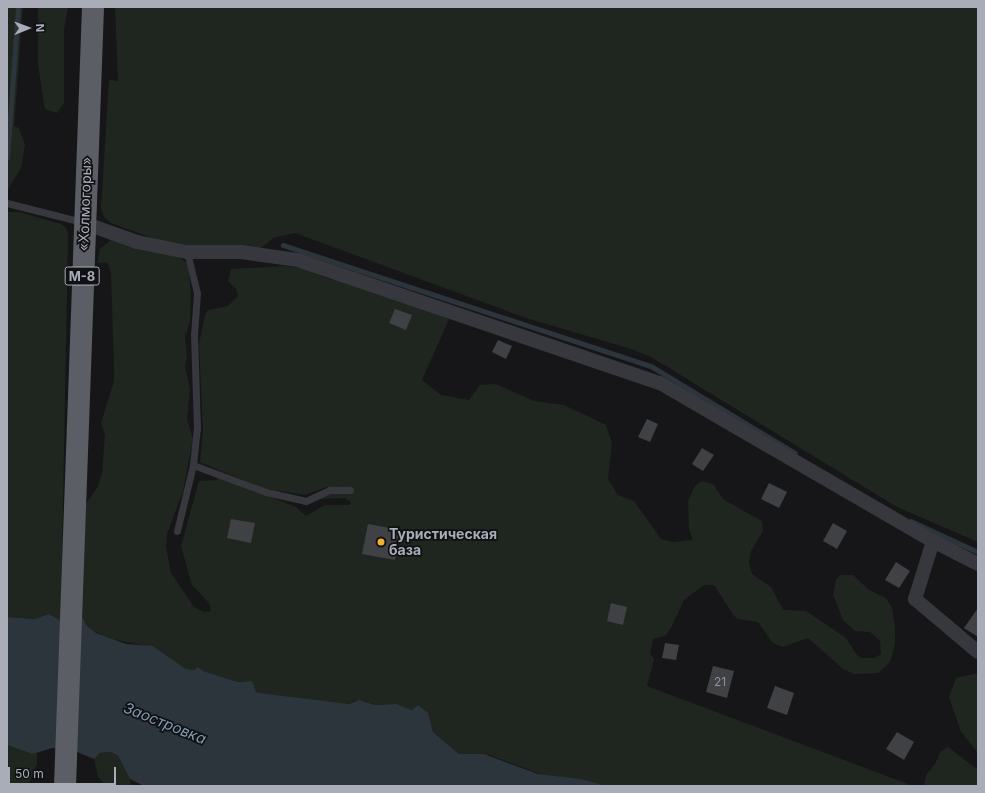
<!DOCTYPE html>
<html>
<head>
<meta charset="utf-8">
<style>
	body { margin:0 }
	#map { position:relative; width:985px; height:793px; overflow:hidden; background:#161618; font-family:Inter,sans-serif }
	div>[style] { position:absolute }
	[style*='--x'] { left:calc(var(--x)*1px); top:calc(var(--y)*1px); width:calc(var(--w)*1px); rotate:calc(var(--a)*1deg) }
	.green>* { inset:0; background:#1e261f }
	.water>* { inset:0; background:#2c353c }
	.stream>* { height:4.5px; margin:-2.25px; padding:0 2.25px; transform-origin:2.25px; border-radius:2.25px; background:#2c353c }
	.building>* { inset:0; background:#404145 }
	.service>* { height:7px; margin:-3.5px; padding:0 3.5px; transform-origin:3.5px; border-radius:3.5px; background:#37383d }
	.minor>* { height:14px; margin:-7px; padding:0 7px; transform-origin:7px; border-radius:7px; background:#37383d }
	.trunk>* { height:22px; margin:-11px; padding:0 11px; transform-origin:11px; border-radius:11px; background:#5b5e65 }
	.dots>* { width:11px; height:11px; translate:-50% -50%; box-sizing:border-box; border:2px solid #111113; border-radius:50% }
	span { translate:-50% -50%; white-space:nowrap; text-align:center; line-height:1.15; -webkit-text-stroke:3.5px #111113; paint-order:stroke }
	.number-label { font-size:12px; color:#8e929b }
	.number-label span { -webkit-text-stroke-width:0 }
	.shield-label span { padding:1px 3px; background:#111113; border:1px solid; border-radius:3px; -webkit-text-stroke-width:0 }
	.shield-label { font-size:13px; color:#a8adb8; font-weight:700 }
	.street-label { font-size:14px; color:#a8adb8 }
	.poi-label { font-size:14px; color:#a8adb8; font-weight:700 }
	.left { translate:0 -50%; text-align:left }
	.water-label { font-size:15px; color:#7f9bb3; font-style:italic }
	.frame { position:absolute; inset:0; border:8px solid #a8adb8; pointer-events:none }
	.north { position:absolute; left:8px; top:8px; width:40px; height:40px; -webkit-text-stroke:3px #111113; paint-order:stroke; rotate:89deg; font-size:11px; font-weight:700; line-height:16px; text-align:center; color:#a8adb8 }
	.north::after { content:''; display:block; margin:auto; width:14px; height:18px; background:#a8adb8; clip-path:polygon(50% 0,100% 100%,50% 72%,0 100%) }
	.scale { position:absolute; left:8px; top:767px; width:108px; height:18px; box-sizing:border-box; border:2px solid #a8adb8; border-top:0; padding-left:5px; font-size:12px; line-height:14px; white-space:nowrap; color:#a8adb8; -webkit-text-stroke:3px #111113; paint-order:stroke }
</style>
</head>
<body>
<div id="map">
	<div class="green">
		<i style="clip-path:polygon(7px 7px,23px 7px,14px 126px,19px 128px,25px 145px,21px 168px,7px 191px,7px 212px,19px 212px,61px 224px,66px 228px,68px 235px,62px 557px,83px 553px,86px 504px,98px 486px,102px 473px,105px 435px,101px 423px,114px 381px,114px 368px,111px 273px,107px 262px,97px 263px,100px 249px,111px 240px,178px 255px,188px 265px,191px 294px,190px 321px,185px 337px,187px 357px,185px 366px,190px 389px,187px 419px,193px 439px,183px 491px,167px 534px,166px 547px,171px 573px,194px 607px,204px 612px,211px 611px,209px 603px,192px 585px,181px 546px,199px 481px,217px 480px,217px 476px,296px 507px,306px 516px,325px 505px,350px 505px,351px 502px,345px 498px,318px 499px,330px 492px,352px 488px,327px 487px,305px 495px,262px 488px,200px 462px,203px 430px,199px 344px,205px 315px,208px 310px,228px 306px,238px 296px,236px 289px,228px 281px,231px 269px,284px 266px,301px 268px,330px 279px,348px 281px,450px 317px,422px 380px,441px 395px,469px 400px,480px 385px,496px 384px,534px 401px,564px 405px,606px 425px,612px 443px,608px 479px,618px 495px,634px 501px,661px 539px,673px 542px,693px 540px,689px 529px,688px 501px,695px 486px,702px 481px,713px 484px,724px 500px,762px 521px,763px 531px,751px 551px,749px 563px,752px 574px,771px 587px,783px 610px,806px 611px,846px 638px,857px 655px,862px 658px,875px 658px,881px 654px,880px 641px,870px 632px,855px 631px,843px 620px,833px 595px,836px 580px,840px 575px,853px 575px,869px 590px,886px 598px,892px 608px,895px 627px,895px 644px,890px 662px,878px 673px,854px 674px,843px 669px,808px 638px,783px 647px,773px 643px,758px 622px,738px 619px,734px 616px,714px 585px,704px 585px,684px 600px,671px 628px,665px 636px,653px 639px,650px 654px,654px 659px,647px 686px,913px 786px,607px 786px,581px 779px,543px 775px,489px 755px,459px 754px,433px 732px,428px 718px,418px 706px,412px 710px,392px 704px,375px 705px,363px 701px,354px 701px,349px 704px,260px 693px,256px 692px,252px 681px,238px 682px,207px 672px,186px 669px,156px 648px,112px 639px,93px 631px,80px 620px,60px 620px,49px 614px,34px 619px,7px 617px)"></i>
		<i style="clip-path:polygon(38px 7px,68px 7px,64px 29px,64px 103px,57px 113px,45px 109px,43px 98px,38px 64px)"></i>
		<i style="clip-path:polygon(115px 7px,978px 7px,978px 542px,897px 507px,651px 357px,628px 348px,526px 318px,295px 233px,273px 238px,260px 249px,195px 246px,155px 239px,111px 223px,104px 217px,101px 208px,109px 80px,118px 81px)"></i>
		<i style="clip-path:polygon(978px 673px,978px 753px,961px 732px,949px 697px,956px 678px)"></i>
		<i style="clip-path:polygon(7px 745px,37px 754px,37px 764px,28px 786px,7px 786px)"></i>
		<i style="clip-path:polygon(948px 747px,978px 770px,978px 786px,924px 786px,926px 775px,935px 764px,941px 751px)"></i>
		<i style="clip-path:polygon(111px 752px,118px 756px,130px 779px,131px 786px,106px 786px,98px 777px,94px 759px,100px 753px)"></i>
	</div>
	<div class="water">
		<i style="clip-path:polygon(49px 614px,60px 620px,77px 621px,83px 618px,86px 625px,96px 633px,126px 644px,153px 646px,186px 669px,194px 670px,198px 667px,203px 671px,238px 682px,252px 681px,256px 692px,260px 693px,349px 704px,359px 700px,375px 705px,396px 704px,412px 710px,418px 705px,428px 713px,433px 732px,459px 754px,484px 754px,538px 774px,581px 779px,607px 786px,144px 786px,130px 779px,118px 756px,111px 752px,100px 753px,94px 759px,77px 752px,52px 748px,33px 754px,7px 745px,7px 617px,34px 619px)"></i>
	</div>
	<div class="stream">
		<i style="--x:7;--y:158;--w:151;--a:-85.8"></i>
		<i style="--x:283;--y:245;--w:387;--a:18.2"></i>
		<i style="--x:651;--y:366;--w:168;--a:31.1"></i>
		<i style="--x:911;--y:521;--w:74;--a:24.8"></i>
	</div>
	<div class="building">
		<i style="clip-path:polygon(395px 309px,412px 315px,406px 330px,389px 323px)"></i>
		<i style="clip-path:polygon(498px 340px,512px 346px,506px 359px,492px 352px)"></i>
		<i style="clip-path:polygon(647px 419px,658px 424px,650px 442px,638px 437px)"></i>
		<i style="clip-path:polygon(702px 448px,714px 455px,703px 471px,692px 464px)"></i>
		<i style="clip-path:polygon(769px 483px,787px 492px,779px 508px,761px 499px)"></i>
		<i style="clip-path:polygon(231px 519px,255px 523px,251px 543px,227px 538px)"></i>
		<i style="clip-path:polygon(833px 523px,847px 531px,837px 549px,823px 541px)"></i>
		<i style="clip-path:polygon(368px 524px,401px 530px,395px 560px,362px 554px)"></i>
		<i style="clip-path:polygon(896px 562px,910px 571px,899px 588px,885px 580px)"></i>
		<i style="clip-path:polygon(611px 603px,627px 607px,623px 625px,607px 621px)"></i>
		<i style="clip-path:polygon(978px 608px,978px 637px,964px 628px)"></i>
		<i style="clip-path:polygon(665px 643px,679px 645px,676px 660px,662px 658px)"></i>
		<i style="clip-path:polygon(713px 666px,734px 671px,727px 698px,706px 692px)"></i>
		<i style="clip-path:polygon(775px 686px,794px 693px,787px 715px,767px 708px)"></i>
		<i style="clip-path:polygon(897px 732px,914px 742px,904px 760px,886px 749px)"></i>
	</div>
	<div class="service">
		<i style="--x:7;--y:203;--w:77;--a:14.2"></i>
		<i style="--x:193;--y:465;--w:78;--a:20.3"></i>
		<i style="--x:266;--y:492;--w:41;--a:12.7"></i>
		<i style="--x:306;--y:501;--w:26;--a:-25"></i>
		<i style="--x:330;--y:490;--w:20;--a:0"></i>
		<i style="--x:177;--y:531;--w:68;--a:-76.4"></i>
		<i style="--x:193;--y:465;--w:36;--a:-84"></i>
		<i style="--x:197;--y:429;--w:94;--a:-91.8"></i>
		<i style="--x:194;--y:335;--w:42;--a:-85.9"></i>
		<i style="--x:197;--y:293;--w:42;--a:-103.7"></i>
	</div>
	<div class="minor">
		<i style="--x:84;--y:223;--w:56;--a:19.7"></i>
		<i style="--x:137;--y:242;--w:51;--a:11.3"></i>
		<i style="--x:187;--y:252;--w:54;--a:0"></i>
		<i style="--x:241;--y:252;--w:58;--a:8"></i>
		<i style="--x:298;--y:260;--w:382;--a:18.8"></i>
		<i style="--x:660;--y:383;--w:315;--a:30.1"></i>
		<i style="--x:933;--y:541;--w:51;--a:27.1"></i>
		<i style="--x:933;--y:541;--w:61;--a:107.2"></i>
		<i style="--x:915;--y:599;--w:82;--a:40.1"></i>
	</div>
	<div class="trunk">
		<i style="--x:65;--y:786;--w:780;--a:-87.94"></i>
	</div>
	<div class="dots">
		<i style="left:381px;top:542px;background:#f2b134"></i>
	</div>
	<div class="number-label">
		<span style="left:720px;top:682px">21</span>
	</div>
	<div class="shield-label">
		<span style="left:82px;top:276px">М-8</span>
	</div>
	<div class="street-label">
		<span style="left:85px;top:204px;rotate:-88deg">«Холмогоры»</span>
	</div>
	<div class="poi-label">
		<span class="left" style="left:389px;top:542px">Туристическая<br>база</span>
	</div>
	<div class="water-label">
		<span style="left:165px;top:723px;rotate:22deg">Заостровка</span>
	</div>
	<div class="frame"></div>
	<div class="north">N</div>
	<div class="scale">50 m</div>
</div>
</body>
</html>
